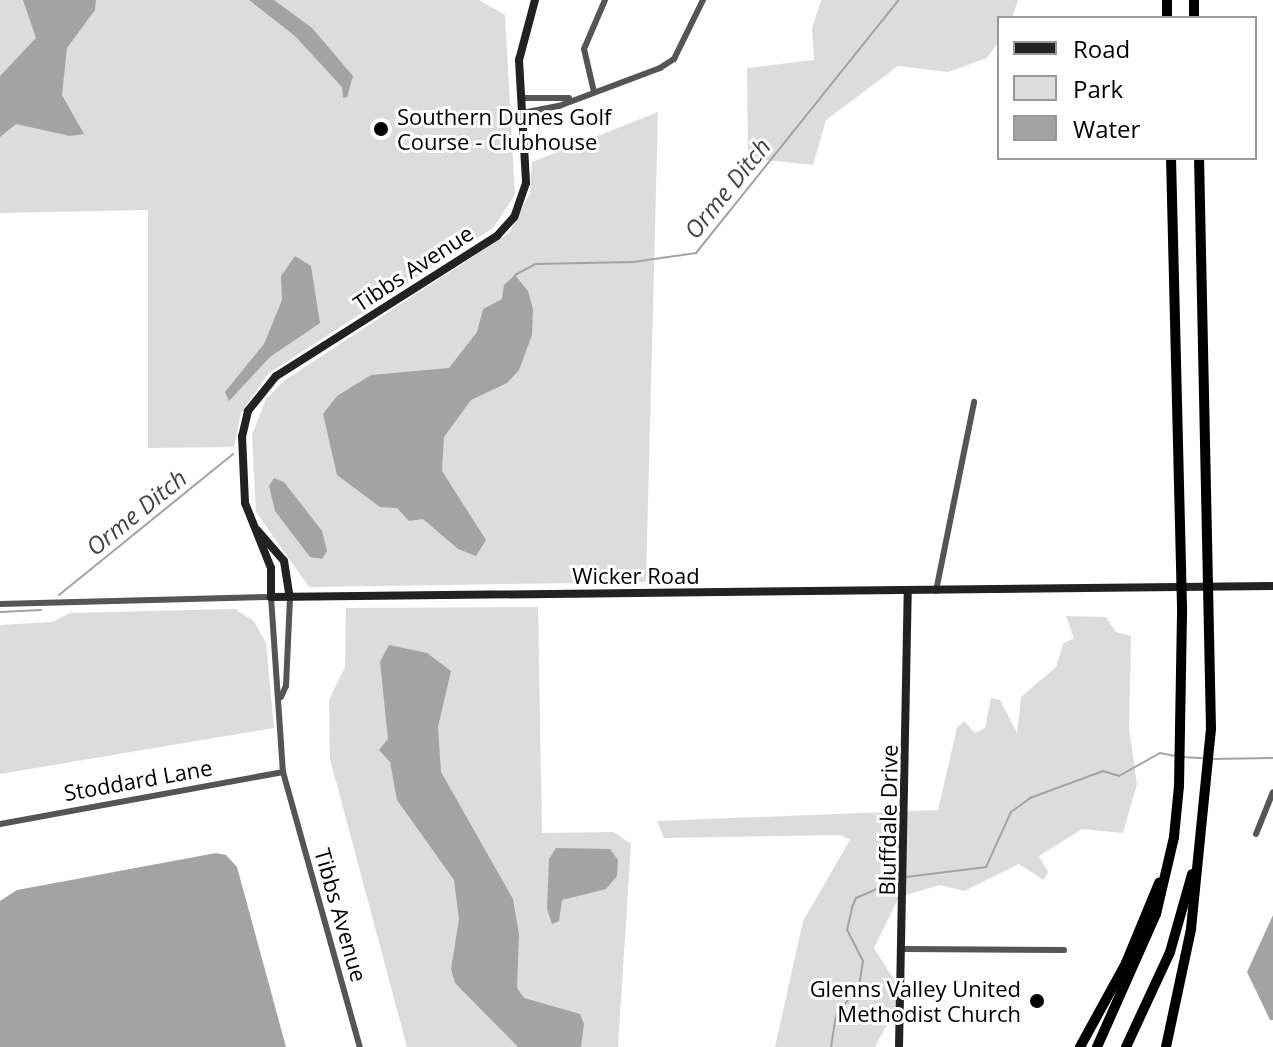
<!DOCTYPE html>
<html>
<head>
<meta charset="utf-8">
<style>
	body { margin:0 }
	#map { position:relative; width:1273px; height:1047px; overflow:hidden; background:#fff; font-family:"Open Sans",sans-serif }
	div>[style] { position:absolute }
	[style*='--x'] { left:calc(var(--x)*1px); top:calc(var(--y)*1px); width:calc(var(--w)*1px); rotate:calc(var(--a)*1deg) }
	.green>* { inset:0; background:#dcdcdc }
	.water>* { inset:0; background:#a3a3a3 }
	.stream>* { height:2px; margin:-1px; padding:0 1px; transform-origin:1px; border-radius:1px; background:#a3a3a3 }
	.street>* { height:6px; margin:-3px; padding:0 3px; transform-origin:3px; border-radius:3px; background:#555 }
	.secondary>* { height:8px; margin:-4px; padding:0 4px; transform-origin:4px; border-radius:4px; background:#222 }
	.highway>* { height:10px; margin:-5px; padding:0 5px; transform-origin:5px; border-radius:5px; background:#000 }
	.dots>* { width:22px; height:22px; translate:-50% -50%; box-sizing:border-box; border:4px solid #fff; border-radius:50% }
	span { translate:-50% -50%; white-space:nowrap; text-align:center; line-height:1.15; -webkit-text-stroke:6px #fff; paint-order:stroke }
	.poi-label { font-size:22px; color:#000 }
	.left { translate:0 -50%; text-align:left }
	.right { translate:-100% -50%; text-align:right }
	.street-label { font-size:22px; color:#000 }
	.water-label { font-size:24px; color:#444; font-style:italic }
	.legend { position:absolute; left:997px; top:16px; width:260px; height:144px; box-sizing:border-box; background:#fff; border:2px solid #999; margin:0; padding:10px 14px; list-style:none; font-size:24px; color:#000 }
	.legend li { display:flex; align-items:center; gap:16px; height:40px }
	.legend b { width:40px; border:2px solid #999 }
</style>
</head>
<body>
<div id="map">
	<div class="green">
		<i style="clip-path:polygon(0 0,479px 0,505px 15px,515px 195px,493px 228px,268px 374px,241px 413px,234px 447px,148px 448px,148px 210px,0 213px)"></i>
		<i style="clip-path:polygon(821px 0,1018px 0,1012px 18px,999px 18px,999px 41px,987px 58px,948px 72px,898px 66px,826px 120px,813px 165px,748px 158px,747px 68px,814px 60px,812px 28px)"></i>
		<i style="clip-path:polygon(658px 112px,646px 582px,309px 587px,256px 512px,252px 435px,266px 399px,285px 380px,509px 233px,530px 193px,532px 162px)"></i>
		<i style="clip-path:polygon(538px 607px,542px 833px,614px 832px,631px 844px,618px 1047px,407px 1047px,330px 759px,329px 700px,345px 667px,346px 608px)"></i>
		<i style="clip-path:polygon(235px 609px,254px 621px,266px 643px,274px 728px,0 774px,0 625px,52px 622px,70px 613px)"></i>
		<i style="clip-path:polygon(1066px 616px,1106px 617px,1116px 632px,1131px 636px,1129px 728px,1137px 784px,1123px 833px,1082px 829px,1039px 856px,1048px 872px,1044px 880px,1019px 864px,964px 891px,940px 885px,899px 897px,874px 948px,895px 981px,897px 1006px,875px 1047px,775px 1047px,803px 921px,850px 840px,841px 835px,664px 838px,657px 821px,938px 810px,957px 728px,964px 721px,975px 733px,985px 728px,991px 698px,1000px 700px,1017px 733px,1021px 697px,1056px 667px,1063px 644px,1074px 638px)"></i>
	</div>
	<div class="water">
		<i style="clip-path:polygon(23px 0,96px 0,95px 10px,67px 48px,62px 95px,84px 134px,70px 136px,16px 124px,0 137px,0 76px,36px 38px)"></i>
		<i style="clip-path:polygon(249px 0,274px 0,312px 28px,353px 76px,347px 97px,343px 98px,342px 87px,295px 36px)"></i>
		<i style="clip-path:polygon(295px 256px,311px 266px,320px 323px,270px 357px,229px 401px,225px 392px,264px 344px,282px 300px,281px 276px)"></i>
		<i style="clip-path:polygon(515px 275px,528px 291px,533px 309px,532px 335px,519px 370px,507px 383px,471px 400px,444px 437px,442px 471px,486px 540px,476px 556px,458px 549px,423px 519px,409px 521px,397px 508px,380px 507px,337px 475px,323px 414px,337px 396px,371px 375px,449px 368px,477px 332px,483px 309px,502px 299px,504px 285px)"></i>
		<i style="clip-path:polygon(274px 478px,284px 482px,322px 531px,327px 551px,322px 559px,310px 557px,275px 511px,269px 486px)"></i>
		<i style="clip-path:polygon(389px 645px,427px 653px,451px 671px,438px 727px,441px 772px,513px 899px,519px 934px,517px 988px,524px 998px,580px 1014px,584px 1024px,581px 1047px,518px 1047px,455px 983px,451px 969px,459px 919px,454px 880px,397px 800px,390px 762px,379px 750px,388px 739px,380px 662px)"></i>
		<i style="clip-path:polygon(556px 848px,610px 849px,618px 860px,617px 876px,606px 889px,562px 900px,559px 921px,552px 924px,547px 909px,549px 859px)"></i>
		<i style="clip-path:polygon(216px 853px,226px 855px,237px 867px,286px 1047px,0 1047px,0 901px,17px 890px)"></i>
		<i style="clip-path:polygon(1273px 915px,1273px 1020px,1270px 1020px,1247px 972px)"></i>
	</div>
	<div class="stream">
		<i style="--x:515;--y:275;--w:24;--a:-28"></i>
		<i style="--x:536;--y:264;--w:97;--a:-1.2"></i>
		<i style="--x:633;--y:262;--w:64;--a:-8.1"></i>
		<i style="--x:696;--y:253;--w:324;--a:-51.3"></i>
		<i style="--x:59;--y:595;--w:224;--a:-39"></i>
		<i style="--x:0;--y:612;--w:41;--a:-2.8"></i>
		<i style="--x:1182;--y:757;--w:22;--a:3"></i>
		<i style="--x:1210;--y:759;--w:63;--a:-0.9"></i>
		<i style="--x:906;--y:877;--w:81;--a:-7.1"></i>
		<i style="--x:986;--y:867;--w:60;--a:-65.6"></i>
		<i style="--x:1011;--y:812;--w:24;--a:-36"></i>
		<i style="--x:1030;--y:798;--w:78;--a:-20.3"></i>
		<i style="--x:1103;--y:771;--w:17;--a:17"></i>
		<i style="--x:1119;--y:776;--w:47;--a:-29.3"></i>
		<i style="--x:1160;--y:753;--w:16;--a:11"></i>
		<i style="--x:831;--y:1047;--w:31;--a:-81"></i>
		<i style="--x:836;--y:1016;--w:38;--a:-53"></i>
		<i style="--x:859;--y:986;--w:25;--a:-81"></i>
		<i style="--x:863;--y:961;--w:35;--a:-117"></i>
		<i style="--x:847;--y:930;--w:26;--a:-77"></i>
		<i style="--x:853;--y:905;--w:8;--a:-67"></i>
		<i style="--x:856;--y:898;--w:48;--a:-23.4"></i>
	</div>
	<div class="street">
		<i style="--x:594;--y:92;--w:44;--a:-103.1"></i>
		<i style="--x:584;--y:49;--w:53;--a:-66.8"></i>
		<i style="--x:521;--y:98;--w:48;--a:0"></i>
		<i style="--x:522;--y:113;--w:38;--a:-11"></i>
		<i style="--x:559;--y:106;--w:108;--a:-20.6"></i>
		<i style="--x:660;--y:68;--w:17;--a:-33"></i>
		<i style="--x:674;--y:59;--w:66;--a:-63.8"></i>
		<i style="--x:936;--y:591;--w:193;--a:-78.6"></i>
		<i style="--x:0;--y:604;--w:271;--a:-1.5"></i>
		<i style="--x:271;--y:597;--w:175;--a:86.1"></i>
		<i style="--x:283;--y:772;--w:286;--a:74.4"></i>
		<i style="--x:281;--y:697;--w:12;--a:-66"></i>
		<i style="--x:286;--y:686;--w:89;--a:-87.4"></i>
		<i style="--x:0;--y:824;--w:288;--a:-10.4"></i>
		<i style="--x:1256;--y:834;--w:45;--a:-68"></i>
		<i style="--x:905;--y:949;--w:159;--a:0.4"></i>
	</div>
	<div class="secondary">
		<i style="--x:535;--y:0;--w:62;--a:104.9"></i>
		<i style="--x:519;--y:60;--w:123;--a:86.7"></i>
		<i style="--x:526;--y:183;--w:36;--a:109"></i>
		<i style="--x:514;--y:217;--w:25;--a:132"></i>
		<i style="--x:497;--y:236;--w:262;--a:147.6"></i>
		<i style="--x:276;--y:376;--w:45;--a:128.7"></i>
		<i style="--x:248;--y:411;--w:26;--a:103"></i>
		<i style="--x:242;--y:436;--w:67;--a:87.4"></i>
		<i style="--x:245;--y:503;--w:70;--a:68.2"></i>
		<i style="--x:271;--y:568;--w:29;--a:90"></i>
		<i style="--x:271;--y:597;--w:1002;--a:-0.63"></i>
		<i style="--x:257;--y:530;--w:41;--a:48.9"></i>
		<i style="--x:284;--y:561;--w:36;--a:81"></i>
		<i style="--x:899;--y:1047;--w:455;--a:-88.9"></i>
	</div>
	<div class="highway">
		<i style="--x:1167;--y:0;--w:18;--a:90"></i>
		<i style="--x:1194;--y:0;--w:18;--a:90"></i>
		<i style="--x:1080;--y:1047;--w:96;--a:-61.3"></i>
		<i style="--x:1126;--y:963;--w:87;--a:-67.6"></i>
		<i style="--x:1097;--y:1047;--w:145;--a:-66.1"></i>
		<i style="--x:1156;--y:914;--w:79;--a:-76.8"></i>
		<i style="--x:1174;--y:837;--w:51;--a:-84.4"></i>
		<i style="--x:1179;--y:786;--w:179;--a:-89"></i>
		<i style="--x:1182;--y:607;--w:449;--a:-91.4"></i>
		<i style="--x:1126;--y:1047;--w:105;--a:-65.1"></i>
		<i style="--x:1170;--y:952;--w:81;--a:-74.2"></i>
		<i style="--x:1166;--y:1047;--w:121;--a:-78"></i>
		<i style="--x:1191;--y:929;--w:201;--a:-84.3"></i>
		<i style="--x:1211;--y:729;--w:571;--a:-91.2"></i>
	</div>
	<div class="dots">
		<i style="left:381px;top:129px;background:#000"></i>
		<i style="left:1037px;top:1001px;background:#000"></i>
	</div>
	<div class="poi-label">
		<span class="left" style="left:397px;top:129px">Southern Dunes Golf<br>Course - Clubhouse</span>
		<span class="right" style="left:1021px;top:1001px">Glenns Valley United<br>Methodist Church</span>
	</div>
	<div class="street-label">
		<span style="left:413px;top:268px;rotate:-33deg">Tibbs Avenue</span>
		<span style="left:636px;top:576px">Wicker Road</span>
		<span style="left:138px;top:780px;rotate:-10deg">Stoddard Lane</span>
		<span style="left:888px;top:820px;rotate:-89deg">Bluffdale Drive</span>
		<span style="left:341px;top:915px;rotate:74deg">Tibbs Avenue</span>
	</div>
	<div class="water-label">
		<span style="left:727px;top:188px;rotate:-51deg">Orme Ditch</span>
		<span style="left:136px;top:512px;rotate:-39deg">Orme Ditch</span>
	</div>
	<ul class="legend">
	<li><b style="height:10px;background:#222"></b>Road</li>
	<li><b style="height:22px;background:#dcdcdc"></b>Park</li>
	<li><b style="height:22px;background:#a3a3a3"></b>Water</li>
	</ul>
</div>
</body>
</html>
